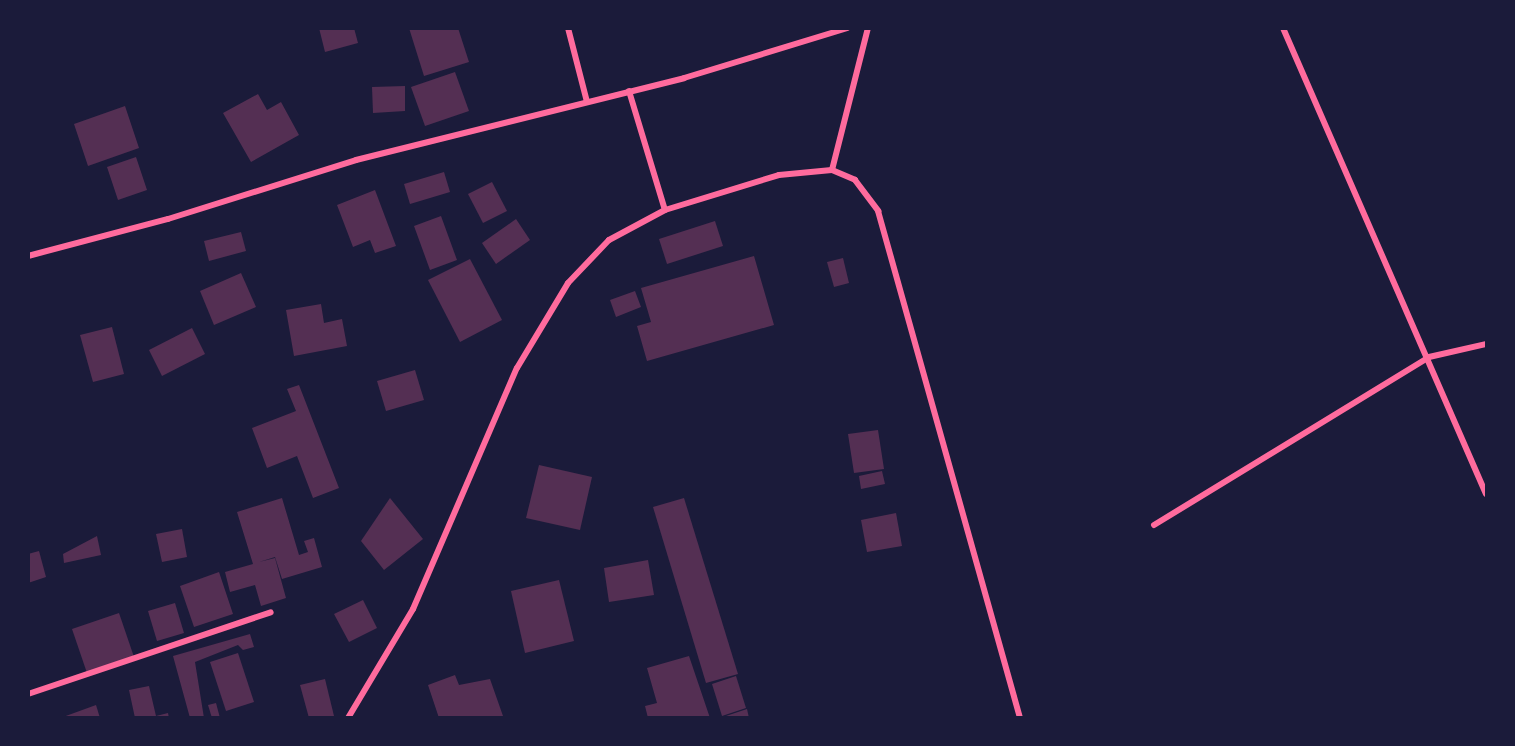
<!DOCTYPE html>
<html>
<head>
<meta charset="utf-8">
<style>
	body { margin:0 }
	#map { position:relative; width:1515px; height:746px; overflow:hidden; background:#1b1b3a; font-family:"Roboto Condensed",sans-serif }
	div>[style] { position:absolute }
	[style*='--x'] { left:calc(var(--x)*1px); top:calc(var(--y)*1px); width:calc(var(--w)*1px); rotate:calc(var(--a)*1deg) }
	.building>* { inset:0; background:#542f53 }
	.minor>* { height:6px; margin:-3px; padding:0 3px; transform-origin:3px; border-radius:3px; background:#ff6b9d }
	span { translate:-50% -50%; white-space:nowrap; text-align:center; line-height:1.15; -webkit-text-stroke:5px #1b1b3a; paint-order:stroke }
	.frame { position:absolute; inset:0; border:30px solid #1b1b3a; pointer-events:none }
</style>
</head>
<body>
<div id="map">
	<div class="building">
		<i style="clip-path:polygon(319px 28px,354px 28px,358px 43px,325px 52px)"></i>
		<i style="clip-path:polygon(409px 28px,458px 28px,469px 62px,424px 76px)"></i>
		<i style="clip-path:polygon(455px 72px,469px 111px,425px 126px,411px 87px)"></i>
		<i style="clip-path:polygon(405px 86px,405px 111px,373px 113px,372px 87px)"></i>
		<i style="clip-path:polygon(258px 94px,267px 110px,281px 102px,299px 135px,251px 162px,223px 113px)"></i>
		<i style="clip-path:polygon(125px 106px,139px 148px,88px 166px,74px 124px)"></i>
		<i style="clip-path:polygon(136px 157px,147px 190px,118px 200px,107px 167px)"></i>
		<i style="clip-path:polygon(444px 172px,450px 192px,410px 204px,404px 184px)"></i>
		<i style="clip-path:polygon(492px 182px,507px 211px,483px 223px,468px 194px)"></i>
		<i style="clip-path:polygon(375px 190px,396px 246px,375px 253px,370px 240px,353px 247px,337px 205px)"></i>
		<i style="clip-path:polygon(441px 216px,457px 260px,430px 270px,414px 226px)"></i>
		<i style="clip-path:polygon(516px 219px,530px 240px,496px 264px,482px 243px)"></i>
		<i style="clip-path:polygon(715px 221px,723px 246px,667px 264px,659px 239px)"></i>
		<i style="clip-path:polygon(241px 232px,246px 251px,209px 261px,204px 241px)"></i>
		<i style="clip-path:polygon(754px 256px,774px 325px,647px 361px,637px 326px,651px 322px,641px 288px)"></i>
		<i style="clip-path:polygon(843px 258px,849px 283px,834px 287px,827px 262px)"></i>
		<i style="clip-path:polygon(470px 259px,502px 320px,460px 342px,428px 280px)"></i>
		<i style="clip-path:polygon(241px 273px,256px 307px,214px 325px,200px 291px)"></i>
		<i style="clip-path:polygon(635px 291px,641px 307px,616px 317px,610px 300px)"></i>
		<i style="clip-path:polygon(321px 304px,324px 323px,342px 319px,347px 346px,294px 356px,286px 310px)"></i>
		<i style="clip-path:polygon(112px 327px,124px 374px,93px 382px,80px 335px)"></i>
		<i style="clip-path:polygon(192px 328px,205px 354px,162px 376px,149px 350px)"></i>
		<i style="clip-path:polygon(415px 370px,424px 400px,386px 411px,377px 381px)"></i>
		<i style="clip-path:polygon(299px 385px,339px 488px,313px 498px,297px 456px,267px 468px,252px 428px,296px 411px,287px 389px)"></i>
		<i style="clip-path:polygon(878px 430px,884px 469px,854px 473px,848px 434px)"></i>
		<i style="clip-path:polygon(539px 465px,592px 477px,580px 530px,526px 518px)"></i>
		<i style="clip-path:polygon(882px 471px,885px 484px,861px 489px,859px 476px)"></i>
		<i style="clip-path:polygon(282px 498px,299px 555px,308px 552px,304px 541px,314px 538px,322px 567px,282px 579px,275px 557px,259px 562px,275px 558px,286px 598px,261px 606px,255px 585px,230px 592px,225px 572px,253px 564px,237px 512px)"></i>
		<i style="clip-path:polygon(390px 498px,423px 539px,384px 570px,361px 541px)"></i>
		<i style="clip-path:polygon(684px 498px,738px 674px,706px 683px,653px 507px)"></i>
		<i style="clip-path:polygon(896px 513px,902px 546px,867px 552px,861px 520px)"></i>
		<i style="clip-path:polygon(182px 529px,187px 557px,162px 562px,156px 534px)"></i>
		<i style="clip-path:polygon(97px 536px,101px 555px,64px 563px,63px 554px)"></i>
		<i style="clip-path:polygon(39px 551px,46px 577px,28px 583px,28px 554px)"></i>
		<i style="clip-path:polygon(648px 560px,654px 595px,609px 602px,604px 568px)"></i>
		<i style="clip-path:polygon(219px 572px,233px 614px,194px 627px,180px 586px)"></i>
		<i style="clip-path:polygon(559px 580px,574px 641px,525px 653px,511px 591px)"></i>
		<i style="clip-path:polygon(363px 600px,377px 628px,349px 642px,334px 614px)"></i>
		<i style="clip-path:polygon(175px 603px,184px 633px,157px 641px,148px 611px)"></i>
		<i style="clip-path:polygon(119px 613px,134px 657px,87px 673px,72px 629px)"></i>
		<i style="clip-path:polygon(250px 634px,254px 647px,243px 650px,238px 645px,195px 662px,204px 718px,190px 718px,173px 656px)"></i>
		<i style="clip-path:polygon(238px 653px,254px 702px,226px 711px,210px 662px)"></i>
		<i style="clip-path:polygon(689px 656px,710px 718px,648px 718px,645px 706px,657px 703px,647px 668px)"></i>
		<i style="clip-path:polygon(455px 675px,459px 685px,490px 679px,503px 716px,439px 718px,428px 685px)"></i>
		<i style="clip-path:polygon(736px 676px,746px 708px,722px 716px,712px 684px)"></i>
		<i style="clip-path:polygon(325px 679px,334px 716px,309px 718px,300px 685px)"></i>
		<i style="clip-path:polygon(149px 686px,156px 716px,168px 713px,169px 718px,135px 718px,129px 690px)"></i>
		<i style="clip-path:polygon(216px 703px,220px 718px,212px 718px,208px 705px)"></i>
		<i style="clip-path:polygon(96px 705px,100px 718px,63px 718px,63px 717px)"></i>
		<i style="clip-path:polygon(747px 709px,749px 718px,723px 718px,723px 717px)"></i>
	</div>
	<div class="minor">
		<i style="--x:568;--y:28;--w:76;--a:75.6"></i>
		<i style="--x:1283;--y:28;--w:508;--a:66.46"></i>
		<i style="--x:629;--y:91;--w:124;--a:73.2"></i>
		<i style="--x:832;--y:170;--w:25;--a:23"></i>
		<i style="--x:855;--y:180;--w:39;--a:53"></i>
		<i style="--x:878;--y:211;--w:527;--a:74.35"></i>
		<i style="--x:28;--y:256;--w:145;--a:-14.8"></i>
		<i style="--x:168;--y:219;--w:197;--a:-17.4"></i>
		<i style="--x:356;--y:160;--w:338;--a:-14"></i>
		<i style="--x:684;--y:78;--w:171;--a:-17"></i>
		<i style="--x:1154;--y:525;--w:322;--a:-31.4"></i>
		<i style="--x:1429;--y:357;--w:58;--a:-12.8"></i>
		<i style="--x:28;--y:694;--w:256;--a:-18.6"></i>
		<i style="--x:348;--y:718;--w:127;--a:-59.2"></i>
		<i style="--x:413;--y:609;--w:262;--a:-66.7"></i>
		<i style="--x:517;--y:368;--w:99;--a:-59"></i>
		<i style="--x:568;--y:283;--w:59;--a:-46.4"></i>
		<i style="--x:609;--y:240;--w:64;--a:-28.2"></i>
		<i style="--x:665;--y:210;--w:119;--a:-17.1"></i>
		<i style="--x:779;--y:175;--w:53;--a:-5.4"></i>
		<i style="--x:832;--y:170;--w:146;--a:-75.8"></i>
	</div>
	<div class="frame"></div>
</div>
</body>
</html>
